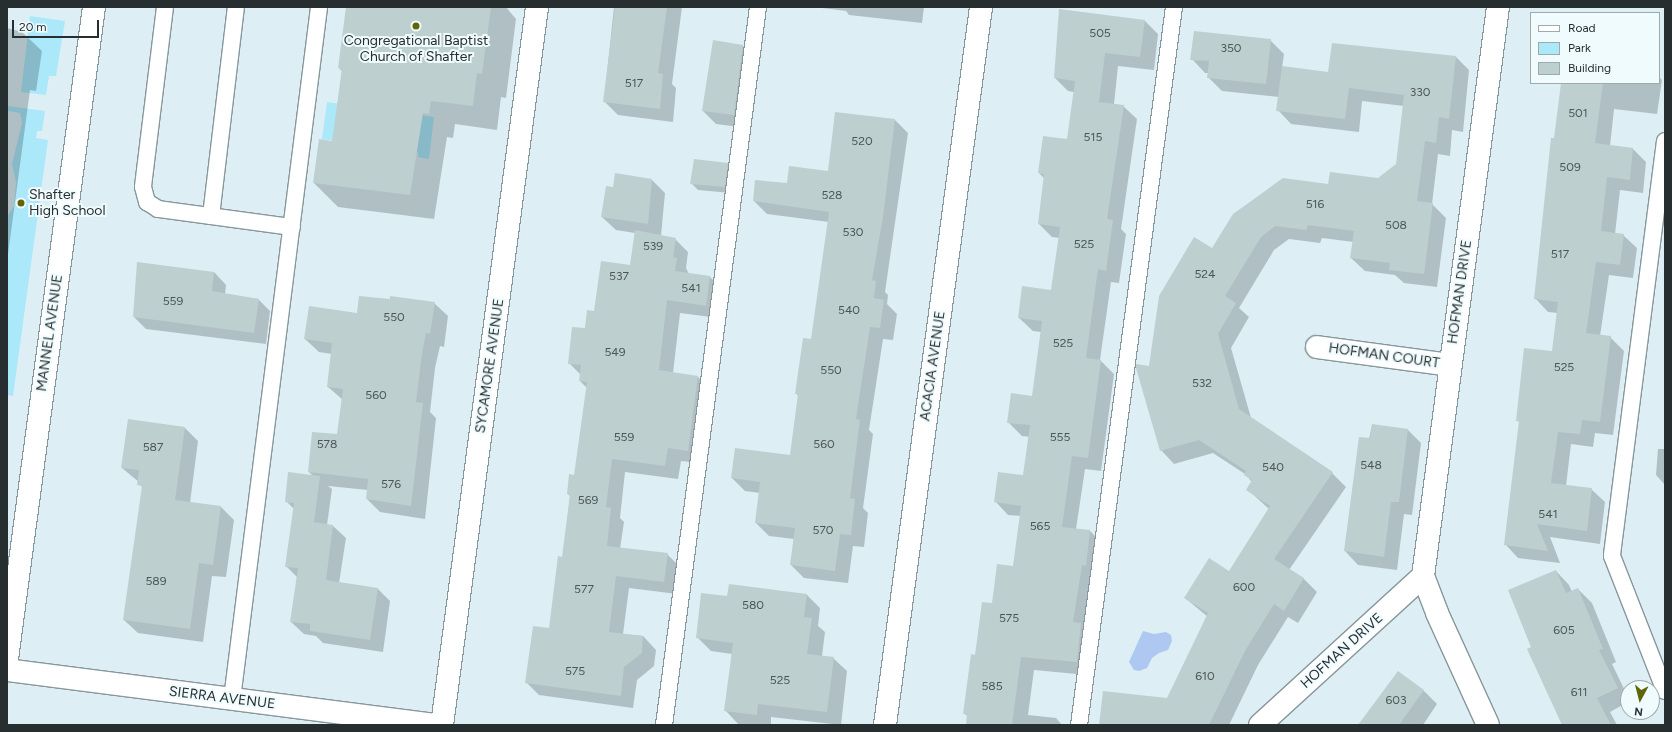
<!DOCTYPE html>
<html>
<head>
<meta charset="utf-8">
<style>
	body { margin:0 }
	#map { position:relative; width:1672px; height:732px; overflow:hidden; background:#ddeff4; font-family:Figtree,sans-serif }
	div>[style] { position:absolute }
	[style*='--x'] { left:calc(var(--x)*1px); top:calc(var(--y)*1px); width:calc(var(--w)*1px); rotate:calc(var(--a)*1deg) }
	.green>* { inset:0; background:#abe8fa }
	.water>* { inset:0; background:#aec8f1 }
	.shadow>* { inset:0; background:#0003 }
	.building>* { inset:0; background:#bdcfcf }
	.roads { filter:drop-shadow(1px 0 #87979c) drop-shadow(-1px 0 #87979c) drop-shadow(0 1px #87979c) drop-shadow(0 -1px #87979c) }
	.service>* { height:16px; margin:-8px; padding:0 8px; transform-origin:8px; border-radius:8px; background:#fff }
	.minor>* { height:22px; margin:-11px; padding:0 11px; transform-origin:11px; border-radius:11px; background:#fff }
	.dots>* { width:11px; height:11px; translate:-50% -50%; box-sizing:border-box; border:2px solid #f0fbfe; border-radius:50% }
	span { translate:-50% -50%; white-space:nowrap; text-align:center; line-height:1.15; -webkit-text-stroke:4px #f0fbfe; paint-order:stroke }
	.number-label { font-size:12px; color:#4c5658 }
	.number-label span { -webkit-text-stroke-width:0 }
	.poi-label { font-size:14px; color:#272e30 }
	.left { translate:0 -50%; text-align:left }
	.street-label { font-size:14px; color:#272e30 }
	.frame { position:absolute; inset:0; border:8px solid #272e30; pointer-events:none }
	.legend { position:absolute; left:1530px; top:12px; width:130px; height:72px; box-sizing:border-box; background:#f0fbfe; border:1px solid #a0a9ac; margin:0; padding:5px 7px; list-style:none; font-size:12px; color:#272e30 }
	.legend li { display:flex; align-items:center; gap:8px; height:20px }
	.legend b { width:20px; border:1px solid #a0a9ac }
	.north { position:absolute; left:1620px; top:680px; width:40px; height:40px; box-sizing:border-box; background:#f0fbfe; border:1px solid #a0a9ac; border-radius:50%; rotate:187deg; font-size:11px; font-weight:700; line-height:16px; text-align:center; color:#272e30 }
	.north::after { content:''; display:block; margin:auto; width:14px; height:18px; background:#5e6606; clip-path:polygon(50% 0,100% 100%,50% 72%,0 100%) }
	.scale { position:absolute; left:12px; top:20px; width:87px; height:18px; box-sizing:border-box; border:2px solid #272e30; border-top:0; padding-left:5px; font-size:12px; line-height:14px; white-space:nowrap; color:#272e30; -webkit-text-stroke:3px #f0fbfe; paint-order:stroke }
</style>
</head>
<body>
<div id="map">
	<div class="green">
		<i style="clip-path:polygon(30px 16px,65px 21px,56px 76px,49px 76px,46px 95px,21px 92px)"></i>
		<i style="clip-path:polygon(327px 102px,434px 117px,429px 159px,418px 157px,418px 152px,322px 139px)"></i>
		<i style="clip-path:polygon(8px 106px,45px 111px,42px 131px,37px 131px,36px 138px,48px 140px,13px 396px,7px 395px,7px 217px,14px 206px,16px 182px,12px 164px,22px 123px,20px 113px,8px 111px)"></i>
	</div>
	<div class="water">
		<i style="clip-path:polygon(1143px 631px,1154px 634px,1166px 632px,1171px 635px,1172px 641px,1168px 650px,1159px 653px,1152px 658px,1147px 668px,1139px 671px,1134px 670px,1129px 662px)"></i>
	</div>
	<div class="shadow">
		<i style="clip-path:polygon(347px 7px,506px 7px,516px 19px,506px 98px,501px 97px,497px 130px,455px 124px,453px 138px,447px 137px,434px 219px,338px 207px,314px 183px,333px 142px,342px 71px,339px 68px)"></i>
		<i style="clip-path:polygon(614px 7px,682px 7px,672px 84px,676px 88px,673px 122px,618px 115px,604px 101px)"></i>
		<i style="clip-path:polygon(814px 7px,924px 7px,922px 23px,849px 15px,846px 11px)"></i>
		<i style="clip-path:polygon(1060px 10px,1145px 21px,1158px 34px,1154px 70px,1118px 66px,1114px 104px,1123px 106px,1137px 119px,1121px 229px,1126px 234px,1119px 283px,1111px 282px,1100px 360px,1114px 374px,1101px 471px,1085px 469px,1076px 529px,1090px 531px,1103px 544px,1088px 620px,1084px 620px,1077px 674px,1034px 670px,1028px 715px,1056px 718px,1062px 725px,967px 725px,968px 717px,964px 713px,975px 656px,992px 604px,1014px 567px,1021px 516px,1008px 515px,995px 501px,1024px 476px,1030px 437px,1022px 436px,1008px 422px,1033px 397px,1041px 332px,1033px 331px,1019px 318px,1052px 291px,1060px 238px,1052px 237px,1039px 224px,1045px 179px,1039px 173px,1068px 140px,1074px 92px,1068px 91px,1055px 78px)"></i>
		<i style="clip-path:polygon(7px 28px,22px 32px,42px 51px,36px 91px,30px 90px,7px 262px)"></i>
		<i style="clip-path:polygon(1270px 40px,1284px 54px,1282px 68px,1329px 73px,1456px 57px,1469px 70px,1463px 132px,1452px 130px,1450px 156px,1438px 154px,1432px 204px,1446px 218px,1437px 287px,1404px 283px,1395px 275px,1365px 271px,1351px 258px,1354px 242px,1322px 238px,1320px 243px,1289px 239px,1274px 250px,1239px 308px,1249px 317px,1231px 348px,1251px 418px,1332px 473px,1346px 487px,1289px 570px,1304px 579px,1317px 592px,1298px 623px,1288px 617px,1258px 665px,1229px 725px,1100px 725px,1168px 699px,1208px 617px,1185px 598px,1229px 572px,1269px 509px,1247px 489px,1252px 482px,1245px 474px,1213px 453px,1174px 464px,1161px 450px,1149px 367px,1212px 249px,1329px 185px,1379px 179px,1397px 165px,1404px 106px,1362px 101px,1359px 132px,1291px 124px,1278px 110px,1279px 97px,1222px 91px,1208px 77px,1209px 73px,1205px 73px,1192px 59px)"></i>
		<i style="clip-path:polygon(714px 41px,743px 46px,756px 60px,747px 128px,716px 124px,703px 111px)"></i>
		<i style="clip-path:polygon(1659px 77px,1662px 80px,1657px 114px,1614px 109px,1610px 146px,1633px 149px,1646px 162px,1643px 193px,1620px 190px,1615px 234px,1623px 235px,1637px 248px,1633px 278px,1609px 275px,1600px 336px,1610px 337px,1624px 351px,1613px 435px,1595px 433px,1593px 447px,1571px 444px,1566px 486px,1591px 489px,1605px 502px,1600px 544px,1550px 537px,1560px 563px,1518px 558px,1505px 544px,1520px 423px,1517px 420px,1553px 352px,1558px 313px,1548px 312px,1535px 298px,1562px 83px,1659px 83px)"></i>
		<i style="clip-path:polygon(895px 120px,908px 133px,885px 292px,888px 295px,887px 304px,897px 314px,893px 340px,883px 339px,869px 430px,873px 434px,863px 508px,868px 513px,864px 547px,853px 546px,848px 583px,804px 578px,791px 565px,794px 539px,769px 536px,756px 523px,760px 493px,745px 491px,732px 478px,791px 456px,799px 397px,796px 393px,812px 340px,829px 222px,767px 214px,754px 201px,788px 184px,829px 172px)"></i>
		<i style="clip-path:polygon(728px 164px,734px 170px,731px 193px,698px 190px,691px 183px)"></i>
		<i style="clip-path:polygon(652px 180px,665px 193px,661px 236px,675px 239px,688px 252px,686px 268px,689px 274px,710px 277px,723px 290px,719px 318px,680px 313px,673px 373px,698px 377px,711px 390px,701px 463px,681px 461px,678px 479px,625px 472px,620px 518px,624px 522px,620px 549px,667px 554px,680px 567px,677px 594px,629px 588px,623px 634px,643px 636px,656px 650px,654px 666px,637px 680px,633px 708px,539px 695px,526px 682px,550px 629px,563px 558px,570px 496px,568px 494px,575px 476px,587px 388px,580px 381px,581px 375px,569px 363px,595px 312px,631px 266px,635px 233px,616px 230px,602px 217px,614px 188px)"></i>
		<i style="clip-path:polygon(214px 272px,226px 285px,225px 294px,258px 299px,270px 311px,266px 344px,146px 329px,134px 317px)"></i>
		<i style="clip-path:polygon(434px 303px,448px 316px,444px 347px,440px 346px,435px 368px,430px 412px,436px 418px,425px 519px,380px 512px,367px 499px,368px 490px,328px 486px,332px 489px,327px 525px,333px 526px,346px 538px,339px 583px,378px 589px,390px 601px,383px 652px,323px 643px,316px 636px,304px 634px,291px 622px,298px 578px,286px 566px,294px 509px,286px 501px,313px 476px,309px 472px,338px 435px,343px 400px,328px 387px,332px 354px,319px 352px,305px 339px,357px 314px)"></i>
		<i style="clip-path:polygon(1372px 425px,1408px 430px,1421px 443px,1412px 515px,1404px 514px,1397px 570px,1358px 565px,1345px 551px)"></i>
		<i style="clip-path:polygon(185px 428px,198px 441px,190px 503px,221px 507px,234px 520px,226px 577px,212px 576px,203px 642px,138px 633px,124px 620px,143px 489px,139px 482px,122px 468px)"></i>
		<i style="clip-path:polygon(1658px 449px,1665px 449px,1665px 485px,1656px 475px)"></i>
		<i style="clip-path:polygon(1556px 571px,1569px 585px,1572px 592px,1578px 589px,1592px 603px,1616px 662px,1612px 664px,1628px 697px,1628px 702px,1610px 712px,1617px 725px,1563px 725px,1528px 649px,1533px 647px)"></i>
		<i style="clip-path:polygon(807px 595px,820px 608px,818px 626px,825px 632px,822px 656px,833px 658px,847px 671px,841px 725px,771px 717px,771px 725px,739px 725px,726px 711px,732px 654px,711px 651px,697px 637px,728px 597px)"></i>
		<i style="clip-path:polygon(1398px 672px,1424px 691px,1437px 704px,1423px 725px,1359px 725px)"></i>
	</div>
	<div class="building">
		<i style="clip-path:polygon(346px 7px,491px 7px,482px 74px,477px 73px,473px 106px,431px 101px,429px 114px,423px 113px,410px 195px,313px 183px,319px 139px,332px 141px,342px 69px,338px 68px)"></i>
		<i style="clip-path:polygon(615px 7px,667px 7px,658px 73px,663px 74px,660px 109px,603px 102px)"></i>
		<i style="clip-path:polygon(1059px 9px,1145px 20px,1140px 57px,1105px 53px,1099px 102px,1124px 105px,1107px 219px,1113px 220px,1106px 271px,1098px 269px,1086px 358px,1101px 360px,1088px 458px,1072px 456px,1062px 527px,1090px 530px,1086px 566px,1082px 565px,1073px 622px,1081px 623px,1077px 662px,1021px 657px,1012px 725px,966px 725px,967px 714px,963px 714px,971px 654px,975px 655px,982px 602px,992px 603px,997px 564px,1013px 566px,1021px 506px,994px 502px,998px 472px,1023px 475px,1030px 425px,1007px 423px,1011px 393px,1032px 396px,1042px 321px,1018px 318px,1022px 286px,1051px 290px,1060px 227px,1038px 224px,1044px 174px,1038px 173px,1043px 136px,1067px 139px,1075px 81px,1054px 78px)"></i>
		<i style="clip-path:polygon(1194px 31px,1271px 39px,1266px 84px,1207px 78px,1209px 61px,1190px 60px)"></i>
		<i style="clip-path:polygon(713px 40px,743px 45px,734px 115px,702px 111px)"></i>
		<i style="clip-path:polygon(1332px 43px,1456px 56px,1449px 119px,1439px 117px,1436px 143px,1425px 141px,1417px 201px,1433px 203px,1424px 274px,1389px 270px,1390px 263px,1350px 258px,1354px 231px,1308px 225px,1306px 230px,1275px 226px,1261px 237px,1225px 296px,1236px 303px,1218px 334px,1239px 409px,1333px 472px,1274px 559px,1304px 578px,1284px 611px,1274px 604px,1245px 651px,1209px 725px,1099px 725px,1103px 691px,1167px 698px,1208px 613px,1184px 598px,1209px 558px,1229px 571px,1270px 506px,1246px 490px,1252px 480px,1244px 475px,1246px 471px,1199px 440px,1160px 451px,1136px 368px,1136px 364px,1149px 366px,1159px 296px,1194px 237px,1212px 248px,1233px 214px,1283px 178px,1328px 184px,1330px 172px,1378px 178px,1396px 164px,1404px 95px,1349px 88px,1345px 119px,1276px 111px,1282px 66px,1328px 72px)"></i>
		<i style="clip-path:polygon(1561px 83px,1603px 83px,1595px 143px,1633px 148px,1630px 180px,1607px 177px,1601px 231px,1624px 234px,1620px 265px,1596px 262px,1586px 333px,1611px 336px,1600px 422px,1582px 420px,1580px 434px,1558px 432px,1551px 483px,1592px 488px,1587px 531px,1537px 524px,1548px 551px,1504px 545px,1519px 421px,1516px 421px,1524px 348px,1552px 351px,1558px 302px,1534px 299px,1551px 138px,1554px 138px)"></i>
		<i style="clip-path:polygon(835px 112px,895px 119px,883px 217px,872px 280px,876px 281px,874px 298px,884px 300px,880px 328px,870px 327px,856px 419px,860px 420px,850px 498px,855px 499px,851px 535px,840px 534px,835px 571px,790px 565px,795px 528px,755px 523px,760px 482px,731px 478px,735px 448px,790px 455px,798px 394px,795px 394px,803px 338px,811px 339px,829px 212px,753px 201px,755px 180px,787px 183px,789px 166px,828px 171px)"></i>
		<i style="clip-path:polygon(694px 159px,728px 163px,725px 187px,690px 184px)"></i>
		<i style="clip-path:polygon(615px 173px,652px 179px,648px 224px,601px 217px,606px 186px,613px 187px)"></i>
		<i style="clip-path:polygon(635px 230px,676px 238px,673px 257px,677px 258px,675px 271px,710px 276px,706px 306px,667px 300px,659px 370px,698px 376px,688px 451px,668px 448px,665px 466px,612px 459px,606px 507px,611px 508px,607px 546px,668px 553px,664px 582px,616px 576px,609px 632px,643px 636px,642px 653px,624px 667px,621px 696px,525px 683px,533px 626px,549px 628px,558px 556px,562px 557px,570px 495px,567px 494px,569px 474px,574px 475px,587px 382px,579px 381px,581px 365px,568px 364px,572px 327px,585px 328px,587px 310px,594px 311px,601px 261px,630px 265px)"></i>
		<i style="clip-path:polygon(137px 262px,214px 272px,212px 291px,259px 299px,254px 333px,133px 317px)"></i>
		<i style="clip-path:polygon(359px 296px,390px 299px,390px 296px,435px 302px,430px 334px,426px 333px,422px 354px,416px 402px,423px 403px,411px 506px,366px 499px,368px 479px,308px 472px,312px 432px,337px 434px,343px 389px,327px 387px,332px 343px,304px 339px,309px 306px,357px 313px)"></i>
		<i style="clip-path:polygon(128px 419px,185px 427px,175px 500px,221px 506px,213px 565px,199px 563px,190px 629px,123px 620px,142px 486px,137px 485px,139px 470px,121px 468px)"></i>
		<i style="clip-path:polygon(1372px 424px,1408px 429px,1399px 502px,1391px 502px,1384px 557px,1344px 551px,1359px 437px,1370px 438px)"></i>
		<i style="clip-path:polygon(288px 472px,320px 476px,314px 522px,333px 525px,326px 580px,378px 588px,370px 640px,310px 631px,310px 624px,290px 622px,298px 568px,285px 567px,294px 503px,285px 502px)"></i>
		<i style="clip-path:polygon(1556px 570px,1566px 593px,1578px 588px,1603px 649px,1599px 650px,1618px 688px,1597px 698px,1611px 725px,1562px 725px,1527px 649px,1531px 647px,1508px 590px)"></i>
		<i style="clip-path:polygon(729px 584px,807px 594px,804px 617px,812px 618px,807px 654px,834px 657px,827px 712px,758px 704px,757px 715px,724px 711px,733px 643px,696px 638px,701px 593px,727px 596px)"></i>
		<i style="clip-path:polygon(1398px 671px,1424px 690px,1399px 725px,1358px 725px)"></i>
	</div>
	<div class="roads">
		<div class="service">
			<i style="--x:165;--y:7;--w:181;--a:97"></i>
			<i style="--x:143;--y:187;--w:16;--a:75"></i>
			<i style="--x:147;--y:202;--w:13;--a:32"></i>
			<i style="--x:158;--y:209;--w:135;--a:7.7"></i>
			<i style="--x:1665;--y:141;--w:418;--a:97.3"></i>
			<i style="--x:1612;--y:556;--w:145;--a:68.6"></i>
			<i style="--x:211;--y:216;--w:210;--a:-83.2"></i>
			<i style="--x:232;--y:699;--w:697;--a:-82.83"></i>
			<i style="--x:664;--y:725;--w:724;--a:-82.54"></i>
			<i style="--x:1079;--y:725;--w:724;--a:-82.46"></i>
		</div>
		<div class="minor">
			<i style="--x:1317;--y:347;--w:134;--a:7.7"></i>
			<i style="--x:1423;--y:576;--w:40;--a:69"></i>
			<i style="--x:1437;--y:613;--w:123;--a:65.5"></i>
			<i style="--x:7;--y:659;--w:658;--a:-82.4"></i>
			<i style="--x:7;--y:670;--w:434;--a:7.3"></i>
			<i style="--x:442;--y:725;--w:724;--a:-82.46"></i>
			<i style="--x:885;--y:725;--w:724;--a:-82.38"></i>
			<i style="--x:1260;--y:725;--w:221;--a:-42.4"></i>
			<i style="--x:1423;--y:576;--w:574;--a:-82.49"></i>
		</div>
	</div>
	<div class="dots">
		<i style="left:416px;top:26px;background:#5e6606"></i>
		<i style="left:21px;top:203px;background:#5e6606"></i>
	</div>
	<div class="number-label">
		<span style="left:1100px;top:34px">505</span>
		<span style="left:1231px;top:49px">350</span>
		<span style="left:634px;top:84px">517</span>
		<span style="left:1420px;top:93px">330</span>
		<span style="left:1578px;top:114px">501</span>
		<span style="left:1093px;top:138px">515</span>
		<span style="left:862px;top:142px">520</span>
		<span style="left:1570px;top:168px">509</span>
		<span style="left:832px;top:196px">528</span>
		<span style="left:1315px;top:205px">516</span>
		<span style="left:1396px;top:226px">508</span>
		<span style="left:853px;top:233px">530</span>
		<span style="left:1084px;top:245px">525</span>
		<span style="left:653px;top:247px">539</span>
		<span style="left:1560px;top:255px">517</span>
		<span style="left:1205px;top:275px">524</span>
		<span style="left:619px;top:277px">537</span>
		<span style="left:691px;top:289px">541</span>
		<span style="left:173px;top:302px">559</span>
		<span style="left:849px;top:311px">540</span>
		<span style="left:394px;top:318px">550</span>
		<span style="left:1063px;top:344px">525</span>
		<span style="left:615px;top:353px">549</span>
		<span style="left:1564px;top:368px">525</span>
		<span style="left:831px;top:371px">550</span>
		<span style="left:1202px;top:384px">532</span>
		<span style="left:376px;top:396px">560</span>
		<span style="left:624px;top:438px">559</span>
		<span style="left:1060px;top:438px">555</span>
		<span style="left:327px;top:445px">578</span>
		<span style="left:824px;top:445px">560</span>
		<span style="left:153px;top:448px">587</span>
		<span style="left:1371px;top:466px">548</span>
		<span style="left:1273px;top:468px">540</span>
		<span style="left:391px;top:485px">576</span>
		<span style="left:588px;top:501px">569</span>
		<span style="left:1548px;top:515px">541</span>
		<span style="left:1040px;top:527px">565</span>
		<span style="left:823px;top:531px">570</span>
		<span style="left:156px;top:582px">589</span>
		<span style="left:1244px;top:588px">600</span>
		<span style="left:584px;top:590px">577</span>
		<span style="left:753px;top:606px">580</span>
		<span style="left:1009px;top:619px">575</span>
		<span style="left:1564px;top:631px">605</span>
		<span style="left:575px;top:672px">575</span>
		<span style="left:1205px;top:677px">610</span>
		<span style="left:780px;top:681px">525</span>
		<span style="left:992px;top:687px">585</span>
		<span style="left:1579px;top:693px">611</span>
		<span style="left:1396px;top:701px">603</span>
	</div>
	<div class="poi-label">
		<span style="left:416px;top:49px">Congregational Baptist<br>Church of Shafter</span>
		<span class="left" style="left:29px;top:203px">Shafter<br>High School</span>
	</div>
	<div class="street-label">
		<span style="left:1460px;top:292px;rotate:-82deg">HOFMAN DRIVE</span>
		<span style="left:50px;top:333px;rotate:-82deg">MANNEL AVENUE</span>
		<span style="left:1384px;top:356px;rotate:8deg">HOFMAN COURT</span>
		<span style="left:490px;top:366px;rotate:-82deg">SYCAMORE AVENUE</span>
		<span style="left:933px;top:366px;rotate:-82deg">ACACIA AVENUE</span>
		<span style="left:1342px;top:651px;rotate:-42deg">HOFMAN DRIVE</span>
		<span style="left:222px;top:698px;rotate:7deg">SIERRA AVENUE</span>
	</div>
	<div class="frame"></div>
	<ul class="legend">
	<li><b style="height:5px;background:#fff"></b>Road</li>
	<li><b style="height:11px;background:#abe8fa"></b>Park</li>
	<li><b style="height:11px;background:#bdcfcf"></b>Building</li>
	</ul>
	<div class="north">N</div>
	<div class="scale">20 m</div>
</div>
</body>
</html>
